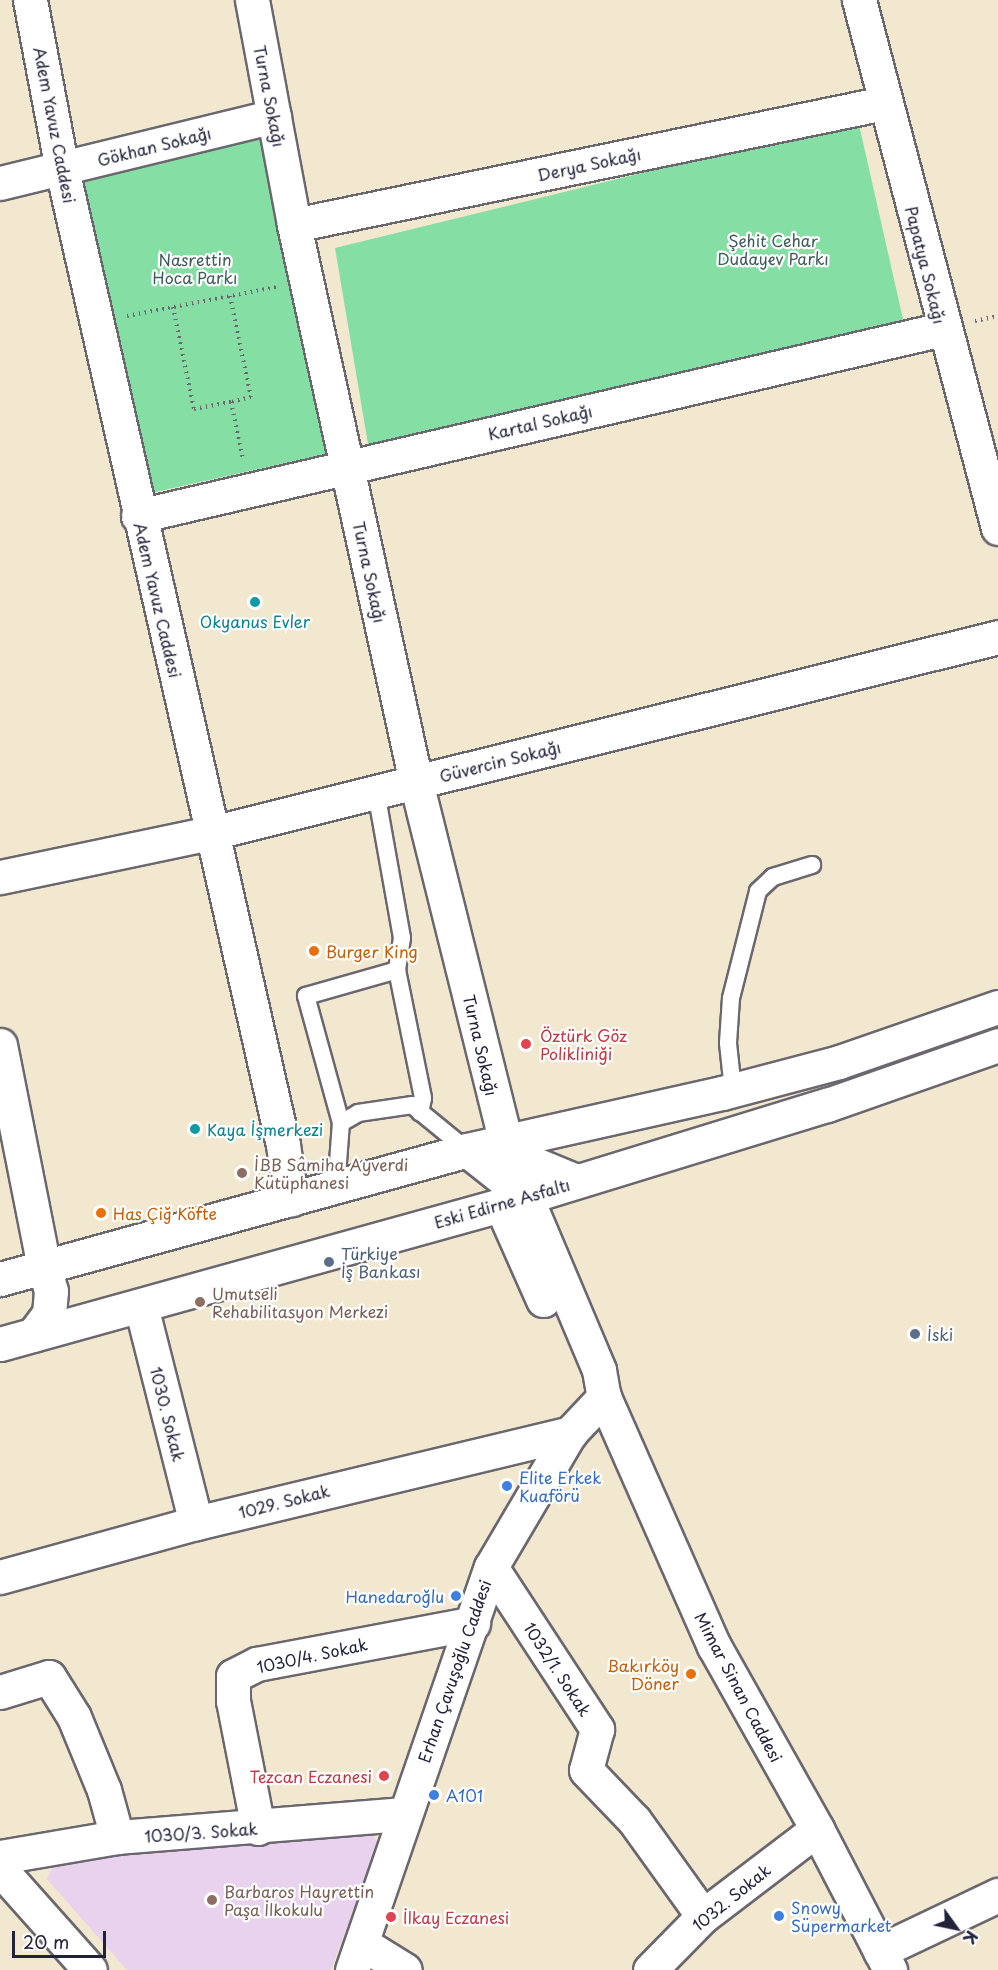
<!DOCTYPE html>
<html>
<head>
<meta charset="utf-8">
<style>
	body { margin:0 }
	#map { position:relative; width:998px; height:1970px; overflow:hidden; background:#f2e8d0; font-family:"Playpen Sans",sans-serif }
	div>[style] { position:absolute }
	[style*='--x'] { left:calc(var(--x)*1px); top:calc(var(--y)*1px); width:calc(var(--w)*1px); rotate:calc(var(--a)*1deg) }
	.built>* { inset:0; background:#e9d2ed }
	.green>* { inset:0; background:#85dfa5 }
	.path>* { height:4px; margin-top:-2px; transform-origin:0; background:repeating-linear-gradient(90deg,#6b676f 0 1.5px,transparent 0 6px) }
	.roads { filter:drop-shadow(2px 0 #6b676f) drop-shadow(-2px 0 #6b676f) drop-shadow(0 2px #6b676f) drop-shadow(0 -2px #6b676f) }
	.lane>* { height:16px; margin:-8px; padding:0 8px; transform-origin:8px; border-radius:8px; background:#fff }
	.street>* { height:33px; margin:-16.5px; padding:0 16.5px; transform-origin:16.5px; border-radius:16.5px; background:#fff }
	.secondary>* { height:33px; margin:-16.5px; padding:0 16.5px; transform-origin:16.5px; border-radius:16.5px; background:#fff }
	.primary>* { height:33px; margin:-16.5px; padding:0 16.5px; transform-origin:16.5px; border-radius:16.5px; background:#fff }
	.dots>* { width:16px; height:16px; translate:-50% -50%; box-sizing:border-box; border:3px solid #fff; border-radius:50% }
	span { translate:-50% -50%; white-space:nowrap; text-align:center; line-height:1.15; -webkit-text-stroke:4.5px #fff; paint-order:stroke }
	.street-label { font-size:16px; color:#22223b }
	.park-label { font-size:16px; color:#405b5b }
	.culture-label { font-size:16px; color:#0d838f }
	.left { translate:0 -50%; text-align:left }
	.food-label { font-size:16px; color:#c56008 }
	.right { translate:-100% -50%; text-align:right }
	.health-label { font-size:16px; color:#be3a42 }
	.education-label { font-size:16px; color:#785e54 }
	.service-label { font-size:16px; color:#4e5e75 }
	.shop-label { font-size:16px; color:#366cbe }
	.north { position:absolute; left:926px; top:1898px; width:60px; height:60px; -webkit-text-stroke:4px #fff; paint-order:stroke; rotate:123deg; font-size:16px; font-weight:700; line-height:24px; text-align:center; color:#22223b }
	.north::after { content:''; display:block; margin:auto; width:21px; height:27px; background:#22223b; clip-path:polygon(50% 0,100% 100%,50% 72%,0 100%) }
	.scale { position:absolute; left:12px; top:1931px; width:94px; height:27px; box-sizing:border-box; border:3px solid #22223b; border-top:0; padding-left:8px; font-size:18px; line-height:21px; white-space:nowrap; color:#22223b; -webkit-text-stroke:4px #fff; paint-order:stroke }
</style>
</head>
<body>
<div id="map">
	<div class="built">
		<i style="clip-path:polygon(368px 1825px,378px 1844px,331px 1970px,127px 1970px,47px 1879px,60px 1853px)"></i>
	</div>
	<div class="green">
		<i style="clip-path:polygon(858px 120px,905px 328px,368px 444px,335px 248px)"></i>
		<i style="clip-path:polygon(261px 136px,330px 453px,151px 493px,80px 182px)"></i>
	</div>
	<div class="path">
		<i style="--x:230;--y:296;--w:103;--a:78.3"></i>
		<i style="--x:251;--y:397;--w:21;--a:166"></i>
		<i style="--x:231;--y:402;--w:58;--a:78.1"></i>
		<i style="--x:173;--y:307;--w:104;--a:78.4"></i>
		<i style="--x:194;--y:409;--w:38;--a:-11"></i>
		<i style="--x:127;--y:316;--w:152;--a:-11"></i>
		<i style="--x:975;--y:321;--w:24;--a:-12"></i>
	</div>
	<div class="roads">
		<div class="lane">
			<i style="--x:376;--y:792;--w:148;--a:79.9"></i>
			<i style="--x:402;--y:938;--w:32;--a:99"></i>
			<i style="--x:397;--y:970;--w:131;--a:78.5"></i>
			<i style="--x:423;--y:1098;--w:15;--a:101"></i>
			<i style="--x:733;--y:1090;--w:47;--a:-96.1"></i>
			<i style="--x:728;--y:1043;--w:45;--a:-86.2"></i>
			<i style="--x:731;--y:998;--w:110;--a:-75.8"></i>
			<i style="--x:758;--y:891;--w:21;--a:-43"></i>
			<i style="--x:773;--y:877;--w:41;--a:-17.1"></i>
			<i style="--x:341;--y:1123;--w:132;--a:-105.4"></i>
			<i style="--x:306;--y:996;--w:95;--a:-15.9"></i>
			<i style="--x:336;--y:1189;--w:66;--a:-85.7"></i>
			<i style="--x:341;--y:1123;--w:20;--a:-30"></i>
			<i style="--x:358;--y:1113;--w:55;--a:-8.4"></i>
			<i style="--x:412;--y:1105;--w:71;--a:39.3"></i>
		</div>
		<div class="street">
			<i style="--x:30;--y:0;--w:172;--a:79.3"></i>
			<i style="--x:62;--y:169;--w:1001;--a:77.24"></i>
			<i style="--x:283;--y:1145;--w:55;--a:81.6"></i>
			<i style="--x:0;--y:183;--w:282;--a:-13.7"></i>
			<i style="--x:138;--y:516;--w:826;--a:-13.08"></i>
			<i style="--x:0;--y:877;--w:216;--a:-11.8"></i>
			<i style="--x:211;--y:833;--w:811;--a:-13.98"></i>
			<i style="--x:0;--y:1045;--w:226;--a:78.8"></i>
			<i style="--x:141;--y:1306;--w:224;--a:75.8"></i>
			<i style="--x:491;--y:1567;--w:194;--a:56.8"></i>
			<i style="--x:597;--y:1729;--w:42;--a:105"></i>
			<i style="--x:586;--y:1770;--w:69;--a:46.2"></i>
			<i style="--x:634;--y:1820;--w:118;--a:54.3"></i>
			<i style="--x:0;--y:1577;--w:203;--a:-15.4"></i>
			<i style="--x:196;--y:1523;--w:385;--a:-13.5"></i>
			<i style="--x:0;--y:1692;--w:51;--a:-17"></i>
			<i style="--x:49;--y:1677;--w:47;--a:58"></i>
			<i style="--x:74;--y:1717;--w:79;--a:67.7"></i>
			<i style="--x:104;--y:1790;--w:49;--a:74.5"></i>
			<i style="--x:258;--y:1828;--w:129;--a:-101.1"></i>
			<i style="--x:233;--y:1701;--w:25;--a:-90"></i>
			<i style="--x:233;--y:1676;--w:27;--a:-27"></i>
			<i style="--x:257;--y:1664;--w:220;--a:-10.7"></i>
			<i style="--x:0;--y:1857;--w:119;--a:-9.7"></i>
			<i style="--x:117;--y:1837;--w:287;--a:-4.6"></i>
			<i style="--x:0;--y:1869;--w:135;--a:48.3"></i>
			<i style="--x:363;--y:1944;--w:49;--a:31.8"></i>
			<i style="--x:880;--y:1951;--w:131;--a:-25.4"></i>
			<i style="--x:650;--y:1970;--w:76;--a:-45.5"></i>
			<i style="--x:703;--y:1916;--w:143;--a:-37.3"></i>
		</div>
		<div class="secondary">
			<i style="--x:252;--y:0;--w:229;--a:79.4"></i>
			<i style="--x:294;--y:225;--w:570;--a:77.65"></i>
			<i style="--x:416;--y:782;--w:369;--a:76"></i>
			<i style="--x:859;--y:0;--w:546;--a:75.25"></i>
			<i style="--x:294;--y:225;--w:602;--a:-11.68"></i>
			<i style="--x:526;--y:1197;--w:188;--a:67.1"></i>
			<i style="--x:599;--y:1370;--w:27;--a:80"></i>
			<i style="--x:604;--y:1397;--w:272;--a:66.2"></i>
			<i style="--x:714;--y:1646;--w:210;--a:60.6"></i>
			<i style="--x:817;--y:1829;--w:159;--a:62.6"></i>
			<i style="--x:501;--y:1205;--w:104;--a:66.1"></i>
			<i style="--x:352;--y:1970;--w:426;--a:-71"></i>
			<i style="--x:491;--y:1567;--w:156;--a:-59.5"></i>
			<i style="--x:570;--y:1433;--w:50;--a:-46.6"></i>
		</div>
		<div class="primary">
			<i style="--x:505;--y:1140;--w:38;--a:39"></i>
			<i style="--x:535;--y:1164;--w:44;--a:22.5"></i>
			<i style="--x:467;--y:1150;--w:75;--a:38.5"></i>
			<i style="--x:0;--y:1279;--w:484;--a:-15.4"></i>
			<i style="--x:467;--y:1150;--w:261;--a:-12.6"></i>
			<i style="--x:722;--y:1093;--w:121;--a:-14.8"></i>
			<i style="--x:839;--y:1062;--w:168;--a:-19.1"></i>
			<i style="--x:33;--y:1335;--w:26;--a:-53"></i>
			<i style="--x:49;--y:1314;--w:23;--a:-85"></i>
			<i style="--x:51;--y:1291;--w:25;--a:-106"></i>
			<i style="--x:0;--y:1344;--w:520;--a:-15.51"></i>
			<i style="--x:501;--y:1205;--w:341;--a:-17.1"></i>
			<i style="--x:827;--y:1105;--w:181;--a:-19.3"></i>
		</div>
	</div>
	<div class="dots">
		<i style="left:255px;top:602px;background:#0f9aa8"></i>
		<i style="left:314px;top:951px;background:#e8710a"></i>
		<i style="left:526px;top:1044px;background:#e0444e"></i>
		<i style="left:195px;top:1129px;background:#0f9aa8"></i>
		<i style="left:242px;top:1173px;background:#8d6e63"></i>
		<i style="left:101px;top:1213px;background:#e8710a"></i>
		<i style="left:329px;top:1262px;background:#5c6f8a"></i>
		<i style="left:200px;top:1302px;background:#8d6e63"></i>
		<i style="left:915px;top:1334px;background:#5c6f8a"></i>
		<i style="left:507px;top:1486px;background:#3f7fe0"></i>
		<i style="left:456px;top:1596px;background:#3f7fe0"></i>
		<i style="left:691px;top:1674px;background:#e8710a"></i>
		<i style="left:384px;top:1776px;background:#e0444e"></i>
		<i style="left:434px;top:1795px;background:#3f7fe0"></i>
		<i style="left:212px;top:1900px;background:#8d6e63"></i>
		<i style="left:779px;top:1916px;background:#3f7fe0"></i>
		<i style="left:391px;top:1917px;background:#e0444e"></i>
	</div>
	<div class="street-label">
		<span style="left:270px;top:96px;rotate:79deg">Turna Sokağı</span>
		<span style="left:55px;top:125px;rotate:79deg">Adem Yavuz Caddesi</span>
		<span style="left:154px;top:146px;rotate:-14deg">Gökhan Sokağı</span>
		<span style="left:589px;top:164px;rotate:-12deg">Derya Sokağı</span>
		<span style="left:926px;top:265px;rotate:76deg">Papatya Sokağı</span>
		<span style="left:540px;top:422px;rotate:-13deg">Kartal Sokağı</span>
		<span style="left:370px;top:572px;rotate:78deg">Turna Sokağı</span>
		<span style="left:158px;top:600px;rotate:77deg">Adem Yavuz Caddesi</span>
		<span style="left:500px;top:761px;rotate:-14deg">Güvercin Sokağı</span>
		<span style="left:481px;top:1045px;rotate:77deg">Turna Sokağı</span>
		<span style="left:502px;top:1203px;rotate:-16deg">Eski Edirne Asfaltı</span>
		<span style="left:168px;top:1414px;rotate:76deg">1030. Sokak</span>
		<span style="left:284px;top:1501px;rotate:-14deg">1029. Sokak</span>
		<span style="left:312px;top:1655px;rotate:-12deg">1030/4. Sokak</span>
		<span style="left:558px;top:1669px;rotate:57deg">1032/1. Sokak</span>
		<span style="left:454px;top:1671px;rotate:-71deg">Erhan Çavuşoğlu Caddesi</span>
		<span style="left:739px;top:1687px;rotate:62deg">Mimar Sinan Caddesi</span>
		<span style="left:201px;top:1832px;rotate:-4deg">1030/3. Sokak</span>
		<span style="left:731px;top:1897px;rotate:-39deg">1032. Sokak</span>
	</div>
	<div class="park-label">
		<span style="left:773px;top:249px">Şehit Cehar<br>Dudayev Parkı</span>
		<span style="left:195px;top:268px">Nasrettin<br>Hoca Parkı</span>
	</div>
	<div class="culture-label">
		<span style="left:255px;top:621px">Okyanus Evler</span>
		<span class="left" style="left:207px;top:1129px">Kaya İşmerkezi</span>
	</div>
	<div class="food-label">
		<span class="left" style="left:326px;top:951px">Burger King</span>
		<span class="left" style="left:113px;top:1213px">Has Çiğ Köfte</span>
		<span class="right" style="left:679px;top:1674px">Bakırköy<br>Döner</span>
	</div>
	<div class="health-label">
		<span class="left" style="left:540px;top:1044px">Öztürk Göz<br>Polikliniği</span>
		<span class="right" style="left:372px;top:1776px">Tezcan Eczanesi</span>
		<span class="left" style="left:403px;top:1917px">İlkay Eczanesi</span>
	</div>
	<div class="education-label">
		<span class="left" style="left:254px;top:1173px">İBB Sâmiha Ayverdi<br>Kütüphanesi</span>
		<span class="left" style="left:212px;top:1302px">Umutseli<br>Rehabilitasyon Merkezi</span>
		<span class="left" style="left:224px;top:1900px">Barbaros Hayrettin<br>Paşa İlkokulu</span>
	</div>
	<div class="service-label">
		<span class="left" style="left:341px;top:1262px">Türkiye<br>İş Bankası</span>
		<span class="left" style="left:927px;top:1334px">İski</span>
	</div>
	<div class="shop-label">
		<span class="left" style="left:519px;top:1486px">Elite Erkek<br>Kuaförü</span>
		<span class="right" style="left:444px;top:1596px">Hanedaroğlu</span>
		<span class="left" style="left:446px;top:1795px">A101</span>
		<span class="left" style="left:791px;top:1916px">Snowy<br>Süpermarket</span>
	</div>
	<div class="north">K</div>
	<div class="scale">20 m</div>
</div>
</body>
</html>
